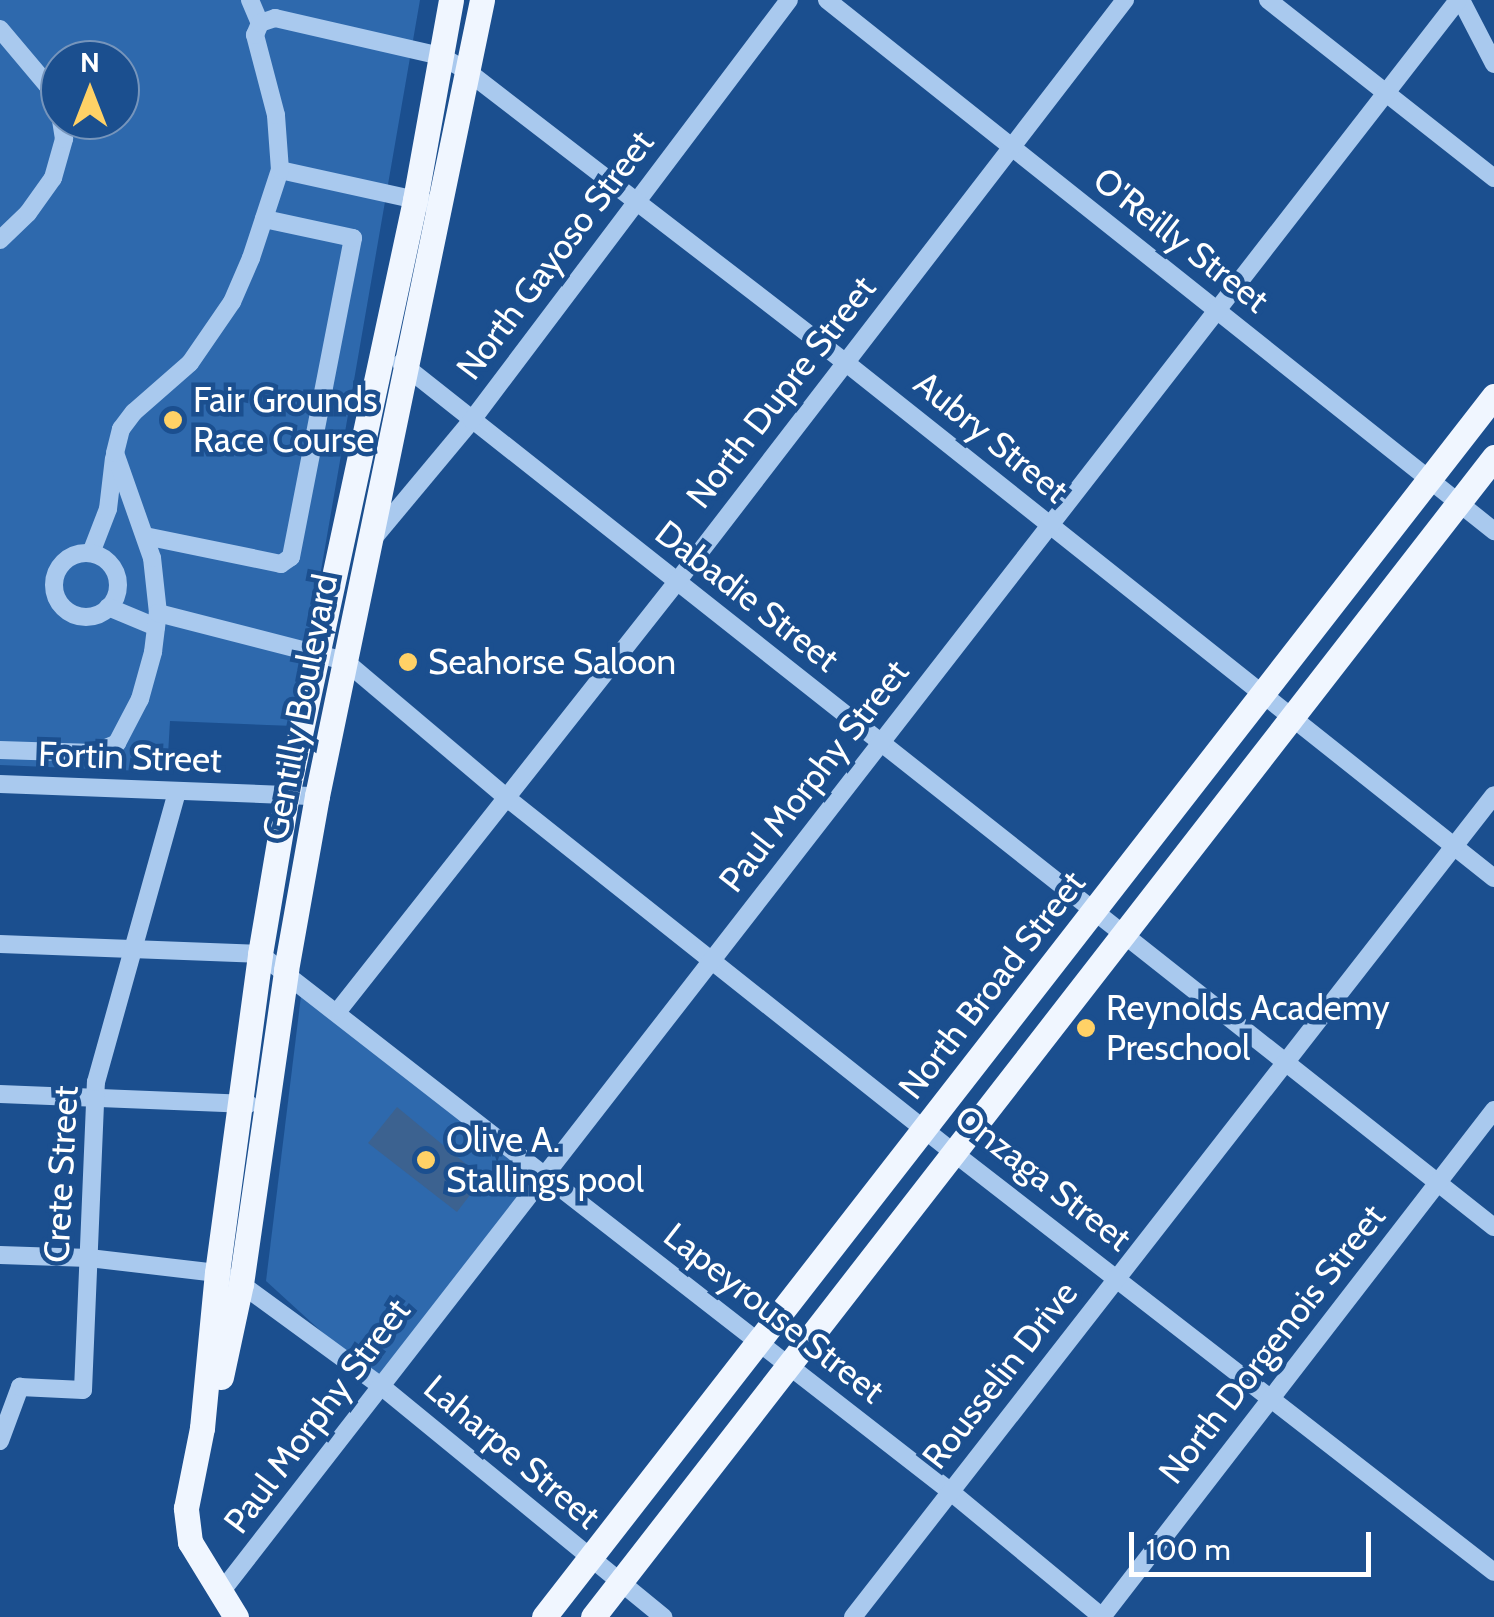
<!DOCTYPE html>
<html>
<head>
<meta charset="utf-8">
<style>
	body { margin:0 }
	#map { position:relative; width:1494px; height:1617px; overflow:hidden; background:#1b4f8f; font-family:Cabin,sans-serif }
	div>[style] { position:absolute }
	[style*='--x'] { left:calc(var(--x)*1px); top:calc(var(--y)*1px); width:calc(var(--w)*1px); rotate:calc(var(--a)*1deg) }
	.green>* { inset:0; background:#2e69ad }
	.water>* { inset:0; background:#3c6290 }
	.minor>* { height:18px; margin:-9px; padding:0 9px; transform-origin:9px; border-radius:9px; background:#a9c9ee }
	.minor>.ring { margin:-9px; padding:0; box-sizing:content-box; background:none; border:18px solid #a9c9ee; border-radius:50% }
	.major>* { height:25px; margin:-12.5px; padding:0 12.5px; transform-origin:12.5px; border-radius:12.5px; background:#f0f6ff }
	.dots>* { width:28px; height:28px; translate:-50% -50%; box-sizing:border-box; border:5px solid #1b4f8f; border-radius:50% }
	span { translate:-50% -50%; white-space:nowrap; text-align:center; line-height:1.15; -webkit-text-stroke:9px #1b4f8f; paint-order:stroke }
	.street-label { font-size:35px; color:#fff }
	.poi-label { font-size:35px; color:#fff }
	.left { translate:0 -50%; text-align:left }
	.north { position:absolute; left:40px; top:40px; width:100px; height:100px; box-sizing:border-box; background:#1b4f8f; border:2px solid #7695bc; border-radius:50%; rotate:0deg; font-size:28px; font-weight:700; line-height:40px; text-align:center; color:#fff }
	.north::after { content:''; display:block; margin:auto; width:35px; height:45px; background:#ffd166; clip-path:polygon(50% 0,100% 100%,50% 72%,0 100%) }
	.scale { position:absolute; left:1129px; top:1532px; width:242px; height:45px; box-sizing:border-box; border:5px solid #fff; border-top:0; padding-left:12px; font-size:30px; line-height:35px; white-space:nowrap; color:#fff; -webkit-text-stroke:8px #1b4f8f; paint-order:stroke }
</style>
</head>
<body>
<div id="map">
	<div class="green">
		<i style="clip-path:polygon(evenodd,0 0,420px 0,294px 726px,170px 721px,167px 772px,0 765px,0 0,60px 60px,120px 60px,120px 120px,60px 120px,60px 60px)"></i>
		<i style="clip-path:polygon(301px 996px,545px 1172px,381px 1386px,266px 1281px)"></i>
	</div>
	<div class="water">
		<i style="clip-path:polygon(397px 1107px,483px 1178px,457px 1212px,368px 1143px)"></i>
	</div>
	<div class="minor">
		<i style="--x:250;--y:0;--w:25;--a:67"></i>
		<i style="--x:827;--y:0;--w:853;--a:38.52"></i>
		<i style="--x:1268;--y:0;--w:288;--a:38.2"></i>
		<i style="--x:1461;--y:0;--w:72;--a:62.7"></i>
		<i style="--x:0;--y:29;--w:75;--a:49.9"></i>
		<i style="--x:48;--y:86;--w:33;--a:69"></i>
		<i style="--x:280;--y:170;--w:149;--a:12.4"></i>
		<i style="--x:0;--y:240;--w:39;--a:-44"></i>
		<i style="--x:28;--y:213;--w:43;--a:-54.5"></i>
		<i style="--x:53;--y:178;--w:41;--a:-74.2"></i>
		<i style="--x:64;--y:139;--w:19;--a:-99"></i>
		<i style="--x:401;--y:363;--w:1393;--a:38.33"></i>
		<i style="--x:145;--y:536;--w:139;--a:11.6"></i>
		<i style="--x:281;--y:564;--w:12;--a:-35"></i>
		<i style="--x:291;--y:557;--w:325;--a:-79"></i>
		<i style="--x:353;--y:238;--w:91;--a:-167.9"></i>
		<i style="--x:372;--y:540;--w:156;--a:-50.2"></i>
		<i style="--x:472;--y:420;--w:526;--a:-52.96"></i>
		<i style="--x:91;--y:553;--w:47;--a:-68.9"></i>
		<i style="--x:108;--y:509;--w:51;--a:-83.3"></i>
		<i class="ring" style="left:54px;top:553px;width:46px;height:46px"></i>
		<i style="--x:108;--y:607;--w:52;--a:22.6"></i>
		<i style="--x:158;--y:613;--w:55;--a:-96.2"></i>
		<i style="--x:152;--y:558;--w:111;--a:-109.4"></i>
		<i style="--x:115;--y:453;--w:25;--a:-76"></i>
		<i style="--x:121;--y:429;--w:21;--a:-53"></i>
		<i style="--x:134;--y:412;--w:74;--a:-41.2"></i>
		<i style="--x:190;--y:363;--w:74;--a:-55.5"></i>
		<i style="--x:232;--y:302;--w:48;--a:-66.6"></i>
		<i style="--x:251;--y:258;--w:93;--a:-71.8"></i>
		<i style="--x:280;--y:170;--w:55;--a:-94.2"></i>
		<i style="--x:276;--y:115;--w:83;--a:-104.7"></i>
		<i style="--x:255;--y:35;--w:13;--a:-67"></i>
		<i style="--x:260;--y:23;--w:16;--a:-18"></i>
		<i style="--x:275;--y:18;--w:170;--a:12.9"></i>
		<i style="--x:441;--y:56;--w:30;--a:30"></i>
		<i style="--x:467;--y:71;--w:477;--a:37.6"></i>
		<i style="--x:845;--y:362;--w:829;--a:38.49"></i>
		<i style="--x:0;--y:750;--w:94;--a:1.8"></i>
		<i style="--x:94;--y:753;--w:25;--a:-23"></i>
		<i style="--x:117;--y:743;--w:50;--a:-62.4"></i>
		<i style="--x:140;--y:699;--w:49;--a:-74.5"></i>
		<i style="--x:153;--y:652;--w:39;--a:-83"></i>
		<i style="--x:158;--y:613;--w:193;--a:14.4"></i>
		<i style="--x:345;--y:661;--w:212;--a:40.2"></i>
		<i style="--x:507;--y:798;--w:571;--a:38.46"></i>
		<i style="--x:954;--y:1153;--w:683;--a:37.81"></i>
		<i style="--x:0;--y:784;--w:317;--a:2.2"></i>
		<i style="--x:0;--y:944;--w:260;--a:2.2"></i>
		<i style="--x:260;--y:954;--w:876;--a:37.9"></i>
		<i style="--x:951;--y:1492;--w:196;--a:39.6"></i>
		<i style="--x:1102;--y:1617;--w:641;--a:-52.29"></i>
		<i style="--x:338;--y:1011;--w:545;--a:-51.7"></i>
		<i style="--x:676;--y:583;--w:736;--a:-52.4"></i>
		<i style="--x:0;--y:1094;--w:249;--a:2.3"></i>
		<i style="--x:0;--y:1255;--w:89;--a:1.9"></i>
		<i style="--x:89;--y:1258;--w:129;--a:6.7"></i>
		<i style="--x:217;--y:1273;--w:26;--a:25"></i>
		<i style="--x:241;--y:1284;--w:173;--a:36.1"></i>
		<i style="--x:381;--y:1386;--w:365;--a:39.3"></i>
		<i style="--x:0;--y:1441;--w:58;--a:-69.7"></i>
		<i style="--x:20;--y:1387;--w:63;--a:2.7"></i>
		<i style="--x:83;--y:1390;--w:308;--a:-87.6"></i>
		<i style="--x:96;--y:1082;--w:302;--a:-74.4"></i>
		<i style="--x:221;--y:1592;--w:2016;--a:-52.15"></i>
		<i style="--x:853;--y:1617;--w:1042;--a:-52.05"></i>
	</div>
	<div class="major">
		<i style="--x:221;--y:1377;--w:95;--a:-77.9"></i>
		<i style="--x:241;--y:1284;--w:317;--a:-81.8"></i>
		<i style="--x:286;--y:970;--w:177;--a:-79.9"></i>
		<i style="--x:317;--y:796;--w:813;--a:-78.29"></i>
		<i style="--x:236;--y:1617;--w:88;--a:-121.5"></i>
		<i style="--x:190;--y:1542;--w:34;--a:-97"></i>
		<i style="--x:186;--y:1508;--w:82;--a:-78.7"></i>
		<i style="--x:202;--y:1428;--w:156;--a:-84.5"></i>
		<i style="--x:217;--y:1273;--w:322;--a:-82.3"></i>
		<i style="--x:260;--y:954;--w:161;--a:-80.4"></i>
		<i style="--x:287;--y:795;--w:609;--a:-77.86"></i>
		<i style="--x:415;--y:200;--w:203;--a:-79.8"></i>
		<i style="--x:544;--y:1617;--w:1547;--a:-52.12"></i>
		<i style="--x:593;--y:1617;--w:1469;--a:-52.16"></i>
	</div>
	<div class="dots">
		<i style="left:173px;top:420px;background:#ffd166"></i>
		<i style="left:408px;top:662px;background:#ffd166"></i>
		<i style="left:1086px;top:1028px;background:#ffd166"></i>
		<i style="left:426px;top:1160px;background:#ffd166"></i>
	</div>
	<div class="street-label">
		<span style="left:1181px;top:240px;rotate:38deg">O'Reilly Street</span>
		<span style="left:555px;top:255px;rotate:-53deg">North Gayoso Street</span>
		<span style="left:781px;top:392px;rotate:-52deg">North Dupre Street</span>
		<span style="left:991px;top:437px;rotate:39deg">Aubry Street</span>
		<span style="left:747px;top:596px;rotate:38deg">Dabadie Street</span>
		<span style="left:300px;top:707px;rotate:-79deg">Gentilly Boulevard</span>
		<span style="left:130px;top:757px;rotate:2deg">Fortin Street</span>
		<span style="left:814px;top:776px;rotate:-52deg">Paul Morphy Street</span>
		<span style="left:992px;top:985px;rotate:-52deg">North Broad Street</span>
		<span style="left:61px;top:1174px;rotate:-87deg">Crete Street</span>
		<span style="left:1043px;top:1178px;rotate:38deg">Onzaga Street</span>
		<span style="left:774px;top:1313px;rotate:38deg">Lapeyrouse Street</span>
		<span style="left:1272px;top:1344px;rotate:-52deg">North Dorgenois Street</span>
		<span style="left:1000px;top:1375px;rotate:-52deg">Rousselin Drive</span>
		<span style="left:317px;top:1416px;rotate:-53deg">Paul Morphy Street</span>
		<span style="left:512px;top:1452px;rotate:40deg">Laharpe Street</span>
	</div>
	<div class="poi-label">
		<span class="left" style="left:193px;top:420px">Fair Grounds<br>Race Course</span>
		<span class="left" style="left:428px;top:662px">Seahorse Saloon</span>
		<span class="left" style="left:1106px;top:1028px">Reynolds Academy<br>Preschool</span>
		<span class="left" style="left:446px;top:1160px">Olive A.<br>Stallings pool</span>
	</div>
	<div class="north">N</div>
	<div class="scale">100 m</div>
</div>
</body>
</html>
